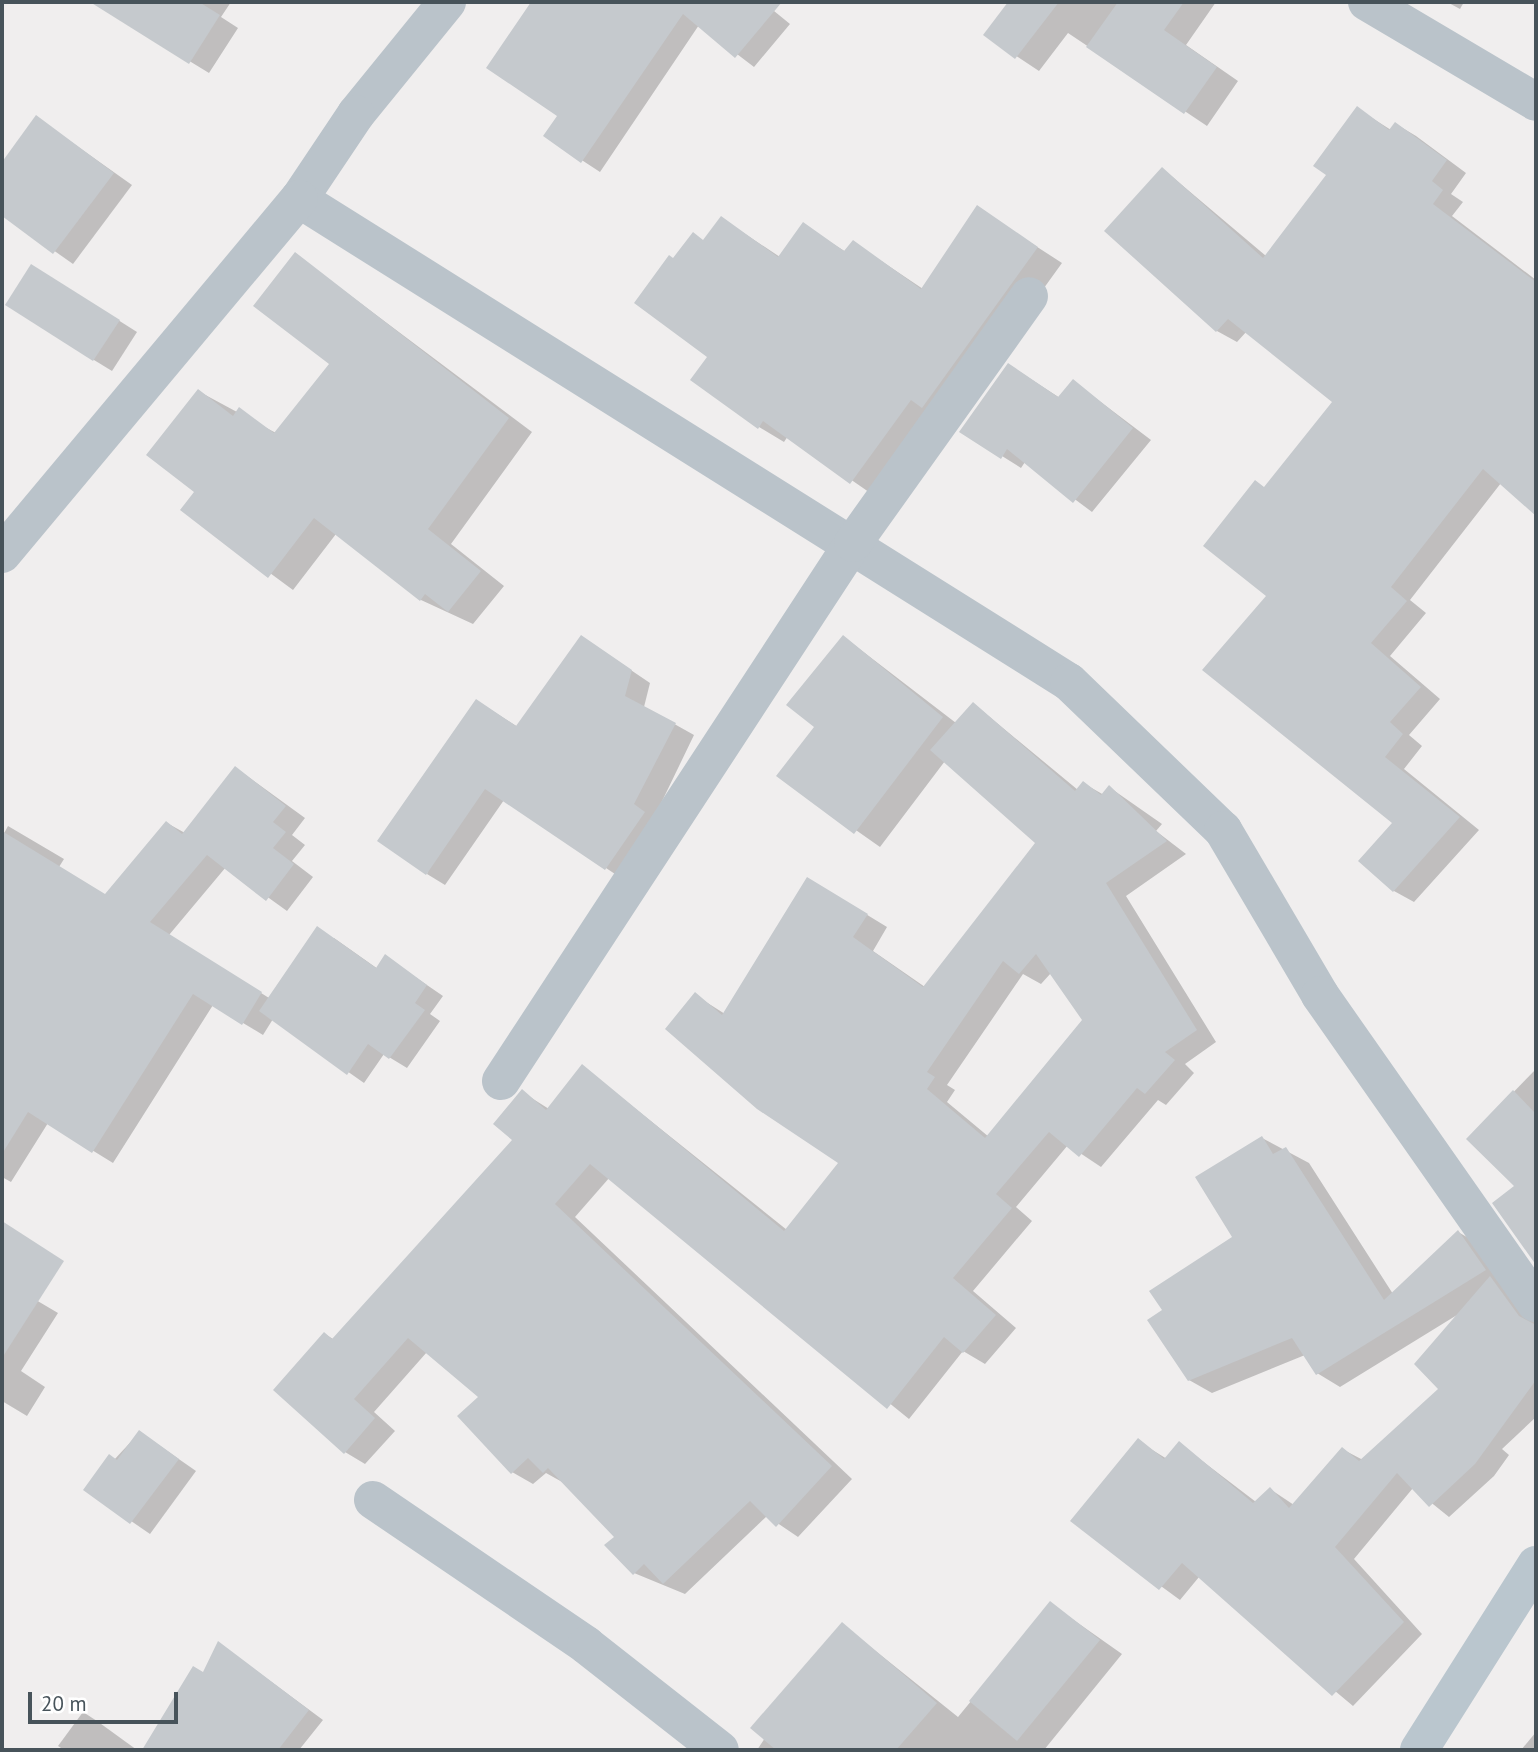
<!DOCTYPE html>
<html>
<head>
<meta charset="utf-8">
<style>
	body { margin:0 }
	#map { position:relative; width:1538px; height:1752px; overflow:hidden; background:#f0eeee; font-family:"PT Sans",sans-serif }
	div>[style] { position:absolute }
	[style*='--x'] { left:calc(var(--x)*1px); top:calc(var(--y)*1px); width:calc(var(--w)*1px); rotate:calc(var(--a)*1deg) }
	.shadow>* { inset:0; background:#0003 }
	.building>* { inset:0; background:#c5c9cd }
	.street>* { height:38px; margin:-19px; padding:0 19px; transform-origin:19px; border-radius:19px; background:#bac3ca }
	.secondary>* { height:38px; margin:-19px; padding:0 19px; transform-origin:19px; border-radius:19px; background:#bac6ce }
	span { translate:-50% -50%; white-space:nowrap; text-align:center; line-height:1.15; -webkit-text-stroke:7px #fff; paint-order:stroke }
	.frame { position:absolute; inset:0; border:4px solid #47535a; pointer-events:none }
	.scale { position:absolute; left:28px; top:1692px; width:150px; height:32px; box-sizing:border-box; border:4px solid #47535a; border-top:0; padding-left:9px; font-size:21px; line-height:24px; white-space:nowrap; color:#47535a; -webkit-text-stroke:5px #fff; paint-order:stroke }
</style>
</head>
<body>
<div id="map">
	<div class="shadow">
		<i style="clip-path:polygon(111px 2px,231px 2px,221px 17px,238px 28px,209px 73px,106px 10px)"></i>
		<i style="clip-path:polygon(533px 2px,763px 2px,790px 24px,754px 67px,699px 25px,600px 172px,545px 136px,559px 115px,489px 68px)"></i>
		<i style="clip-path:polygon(1011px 2px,1216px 2px,1186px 45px,1238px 81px,1207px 126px,1068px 33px,1039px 71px,985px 35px)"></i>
		<i style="clip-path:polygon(1447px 2px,1464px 2px,1460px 9px)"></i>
		<i style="clip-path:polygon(1358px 109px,1391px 130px,1396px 124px,1416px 136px,1466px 173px,1451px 194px,1463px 202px,1452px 216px,1536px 280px,1536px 514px,1501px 483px,1410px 600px,1426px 613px,1390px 656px,1440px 699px,1409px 735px,1422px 746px,1404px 769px,1479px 830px,1414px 902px,1394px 891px,1394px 823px,1268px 596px,1266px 488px,1334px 402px,1247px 331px,1237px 342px,1217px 331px,1163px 169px,1266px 256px,1328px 175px)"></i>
		<i style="clip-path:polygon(36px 117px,132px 185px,73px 264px,2px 214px,2px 165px)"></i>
		<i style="clip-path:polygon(977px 208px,1062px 263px,948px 421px,876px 497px,788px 436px,784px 442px,759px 427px,709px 356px,693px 234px,704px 241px,721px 218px,780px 257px,803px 225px,846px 252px,853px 242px,923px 289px)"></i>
		<i style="clip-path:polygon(295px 254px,532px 432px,451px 544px,504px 586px,473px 624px,421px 600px,336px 534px,293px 590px,183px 509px,196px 492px,198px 391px,276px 433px,332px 363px)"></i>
		<i style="clip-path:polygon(50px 277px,137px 332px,112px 371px,94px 360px)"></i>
		<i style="clip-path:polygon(1009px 365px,1060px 398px,1073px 381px,1151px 440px,1092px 512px,1025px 462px,1021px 468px,962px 431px)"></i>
		<i style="clip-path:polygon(582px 637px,650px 683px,644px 707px,694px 735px,624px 880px,504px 800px,445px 885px,427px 874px,477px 701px,518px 727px)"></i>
		<i style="clip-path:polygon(evenodd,844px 637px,956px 723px,974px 704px,1078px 790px,1083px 783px,1104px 795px,1109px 787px,1162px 824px,1156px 831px,1186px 854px,1126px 896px,1216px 1042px,1185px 1064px,1194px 1073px,1166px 1105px,1158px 1100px,1101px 1167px,1068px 1145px,1016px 1207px,1032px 1221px,973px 1291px,1016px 1328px,985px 1364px,963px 1351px,909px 1419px,610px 1177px,575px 1217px,852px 1479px,798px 1537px,767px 1516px,685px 1594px,634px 1573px,616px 1537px,564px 1483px,546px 1473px,533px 1484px,512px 1472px,480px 1396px,427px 1352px,374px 1412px,395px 1431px,365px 1464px,345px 1452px,325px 1334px,333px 1339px,514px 1140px,522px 1092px,549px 1109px,582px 1066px,787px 1230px,841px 1163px,695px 995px,725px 1014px,828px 891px,887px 927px,873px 951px,925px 987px,1037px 843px,945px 761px,880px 847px,779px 776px,816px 726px,844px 637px,1051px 973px,1084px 1020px,989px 1137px,947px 1102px,955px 1090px,947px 1085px,1023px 974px,1041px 984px,1051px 973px)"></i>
		<i style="clip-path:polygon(236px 768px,305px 818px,292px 835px,305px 845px,292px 861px,313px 877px,287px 911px,226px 867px,169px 935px,269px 998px,334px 938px,378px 969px,386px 957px,443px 996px,430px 1014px,440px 1021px,407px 1068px,384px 1054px,364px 1083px,273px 1019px,263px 1035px,213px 1005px,113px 1163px,48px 1123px,11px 1182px,2px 1177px,2px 837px,8px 826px,64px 859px,59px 867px,105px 896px,167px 823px,185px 833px)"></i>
		<i style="clip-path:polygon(1536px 1069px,1536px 1131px,1503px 1103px)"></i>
		<i style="clip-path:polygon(1262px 1138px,1309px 1163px,1393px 1294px,1458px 1232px,1481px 1245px,1536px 1323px,1536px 1417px,1502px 1449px,1509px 1455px,1494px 1476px,1449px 1517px,1413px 1488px,1354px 1559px,1422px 1634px,1353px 1706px,1199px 1577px,1180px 1600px,1072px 1521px,1138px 1441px,1167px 1459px,1180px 1444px,1256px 1502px,1270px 1489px,1294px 1505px,1342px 1449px,1363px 1460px,1441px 1389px,1457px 1315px,1340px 1387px,1317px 1373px,1305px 1355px,1212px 1393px,1189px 1380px,1164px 1310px,1234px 1237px)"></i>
		<i style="clip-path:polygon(2px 1280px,58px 1313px,21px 1371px,45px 1387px,27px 1416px,2px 1401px)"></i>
		<i style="clip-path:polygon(140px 1432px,196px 1471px,150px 1534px,86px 1490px)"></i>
		<i style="clip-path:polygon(1051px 1604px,1122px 1654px,1044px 1750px,757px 1750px,842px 1624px,958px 1717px)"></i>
		<i style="clip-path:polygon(219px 1643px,323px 1720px,299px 1750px,145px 1750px,194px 1669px,204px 1675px)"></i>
		<i style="clip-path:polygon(83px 1712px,97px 1721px,137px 1750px,64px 1750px,58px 1746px)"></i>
		<i style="clip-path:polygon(1536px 1732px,1536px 1750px,1521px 1750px)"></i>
	</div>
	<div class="building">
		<i style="clip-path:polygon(90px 2px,199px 2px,220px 15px,189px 64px)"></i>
		<i style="clip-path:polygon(531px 2px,782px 2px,735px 58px,683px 14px,581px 163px,543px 136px,557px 116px,486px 68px)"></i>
		<i style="clip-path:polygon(1008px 2px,1059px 2px,1015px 59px,983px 35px)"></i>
		<i style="clip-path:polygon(1118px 2px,1184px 2px,1164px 30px,1217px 67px,1184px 114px,1086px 47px)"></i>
		<i style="clip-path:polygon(1357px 106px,1389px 130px,1395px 122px,1447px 160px,1432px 181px,1443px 190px,1433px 204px,1536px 282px,1536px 516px,1483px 469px,1391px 587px,1407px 601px,1371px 643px,1421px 687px,1390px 722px,1403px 734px,1385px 757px,1460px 817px,1393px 892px,1358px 861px,1392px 823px,1202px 670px,1266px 596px,1203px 546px,1255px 480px,1264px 487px,1332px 402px,1228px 319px,1216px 332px,1104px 231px,1162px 167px,1263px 258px,1326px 175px,1313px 166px)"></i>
		<i style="clip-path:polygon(36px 115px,114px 173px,53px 254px,2px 216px,2px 162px)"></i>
		<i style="clip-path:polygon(977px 205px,1038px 247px,922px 408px,911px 400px,850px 484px,763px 421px,758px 429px,690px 380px,707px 357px,634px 303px,669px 255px,673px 258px,693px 232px,703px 240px,721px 216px,778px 257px,803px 222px,844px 251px,853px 240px,921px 289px)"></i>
		<i style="clip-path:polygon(295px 252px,509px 418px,428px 529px,481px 571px,448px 612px,425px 594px,420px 601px,314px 518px,268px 578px,180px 510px,194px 492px,146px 455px,198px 389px,233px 416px,239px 407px,274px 433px,329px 364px,253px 306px)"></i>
		<i style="clip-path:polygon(31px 264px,120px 320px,93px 361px,5px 305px)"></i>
		<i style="clip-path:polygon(1008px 363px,1058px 397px,1073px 379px,1133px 428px,1073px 503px,1007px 449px,1001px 459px,959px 432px)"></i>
		<i style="clip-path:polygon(581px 635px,632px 670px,625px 696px,676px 723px,634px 804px,645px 812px,605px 870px,485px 789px,426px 875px,377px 841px,476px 699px,516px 726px)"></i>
		<i style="clip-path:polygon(843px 635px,943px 717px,854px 834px,776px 776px,814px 727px,786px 705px)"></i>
		<i style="clip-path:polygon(evenodd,973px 702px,1075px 791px,1083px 781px,1101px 795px,1109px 785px,1167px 841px,1106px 883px,1197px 1030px,1165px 1052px,1175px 1060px,1145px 1094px,1137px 1088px,1079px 1157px,1049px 1132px,996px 1194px,1012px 1208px,953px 1278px,996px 1315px,963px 1353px,944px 1337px,887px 1409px,590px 1164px,555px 1204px,832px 1466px,776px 1527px,750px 1501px,663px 1584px,644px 1564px,633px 1575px,604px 1545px,614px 1537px,548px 1468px,543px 1473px,528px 1458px,511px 1474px,457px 1416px,478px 1397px,408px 1338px,354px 1399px,375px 1418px,344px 1454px,273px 1390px,324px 1332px,332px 1339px,512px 1140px,493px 1124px,522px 1089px,546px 1110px,582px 1064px,784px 1231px,838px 1163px,757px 1109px,665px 1029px,695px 992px,722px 1015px,807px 877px,868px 914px,853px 937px,923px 987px,1035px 843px,930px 750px,973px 702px,1036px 954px,1082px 1020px,985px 1138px,927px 1089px,935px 1077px,927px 1072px,1003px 961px,1019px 974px,1036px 954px)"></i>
		<i style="clip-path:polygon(235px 766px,286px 806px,273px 822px,286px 832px,273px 848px,294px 864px,266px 901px,207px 855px,150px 922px,262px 992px,242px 1025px,193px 994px,92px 1153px,28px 1112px,2px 1154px,2px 831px,105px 894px,166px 821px,182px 834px)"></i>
		<i style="clip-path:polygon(317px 926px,376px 968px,385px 954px,427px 985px,415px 1003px,425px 1010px,389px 1059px,368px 1044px,347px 1075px,259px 1011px)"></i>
		<i style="clip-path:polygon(1513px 1090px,1536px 1114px,1536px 1265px,1492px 1203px,1514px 1186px,1466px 1139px)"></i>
		<i style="clip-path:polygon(1262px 1136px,1273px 1154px,1286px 1147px,1384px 1300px,1458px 1230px,1486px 1270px,1316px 1375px,1292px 1338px,1188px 1381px,1147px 1320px,1162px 1310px,1149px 1291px,1232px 1237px,1195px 1177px)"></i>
		<i style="clip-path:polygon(2px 1221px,64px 1261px,2px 1358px)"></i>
		<i style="clip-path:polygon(1490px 1276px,1519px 1316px,1536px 1325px,1536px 1380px,1475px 1464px,1429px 1507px,1397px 1473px,1335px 1547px,1404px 1622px,1332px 1696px,1182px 1563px,1159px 1590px,1070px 1521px,1138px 1438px,1164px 1459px,1179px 1441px,1253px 1503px,1270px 1487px,1289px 1508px,1342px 1447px,1359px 1461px,1438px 1389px,1414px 1364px)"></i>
		<i style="clip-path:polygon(139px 1430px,179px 1459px,130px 1524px,83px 1490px,109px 1454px,117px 1460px)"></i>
		<i style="clip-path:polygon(1050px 1601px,1100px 1640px,1017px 1741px,969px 1701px)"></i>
		<i style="clip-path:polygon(842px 1622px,937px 1703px,896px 1750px,776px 1750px,750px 1728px)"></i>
		<i style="clip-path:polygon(218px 1641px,309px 1710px,278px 1750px,142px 1750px,193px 1666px,203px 1672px)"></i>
	</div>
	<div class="street">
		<i style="--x:447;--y:2;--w:144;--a:129.1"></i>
		<i style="--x:356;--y:114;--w:102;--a:123.8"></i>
		<i style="--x:299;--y:199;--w:909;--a:32.1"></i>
		<i style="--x:1069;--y:682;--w:214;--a:43.9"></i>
		<i style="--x:1223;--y:830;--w:191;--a:59.5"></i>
		<i style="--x:1320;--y:995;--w:376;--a:55"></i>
		<i style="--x:1367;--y:2;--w:196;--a:30.6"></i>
		<i style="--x:2;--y:554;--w:463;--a:-50.1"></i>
		<i style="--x:501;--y:1081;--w:643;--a:-56.8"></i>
		<i style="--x:853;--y:543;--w:303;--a:-54.5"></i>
		<i style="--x:373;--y:1500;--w:258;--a:34.2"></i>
		<i style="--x:586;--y:1645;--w:170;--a:38.1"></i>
	</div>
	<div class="secondary">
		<i style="--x:1419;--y:1750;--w:219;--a:-57.7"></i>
	</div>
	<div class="frame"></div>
	<div class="scale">20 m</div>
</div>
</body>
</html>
